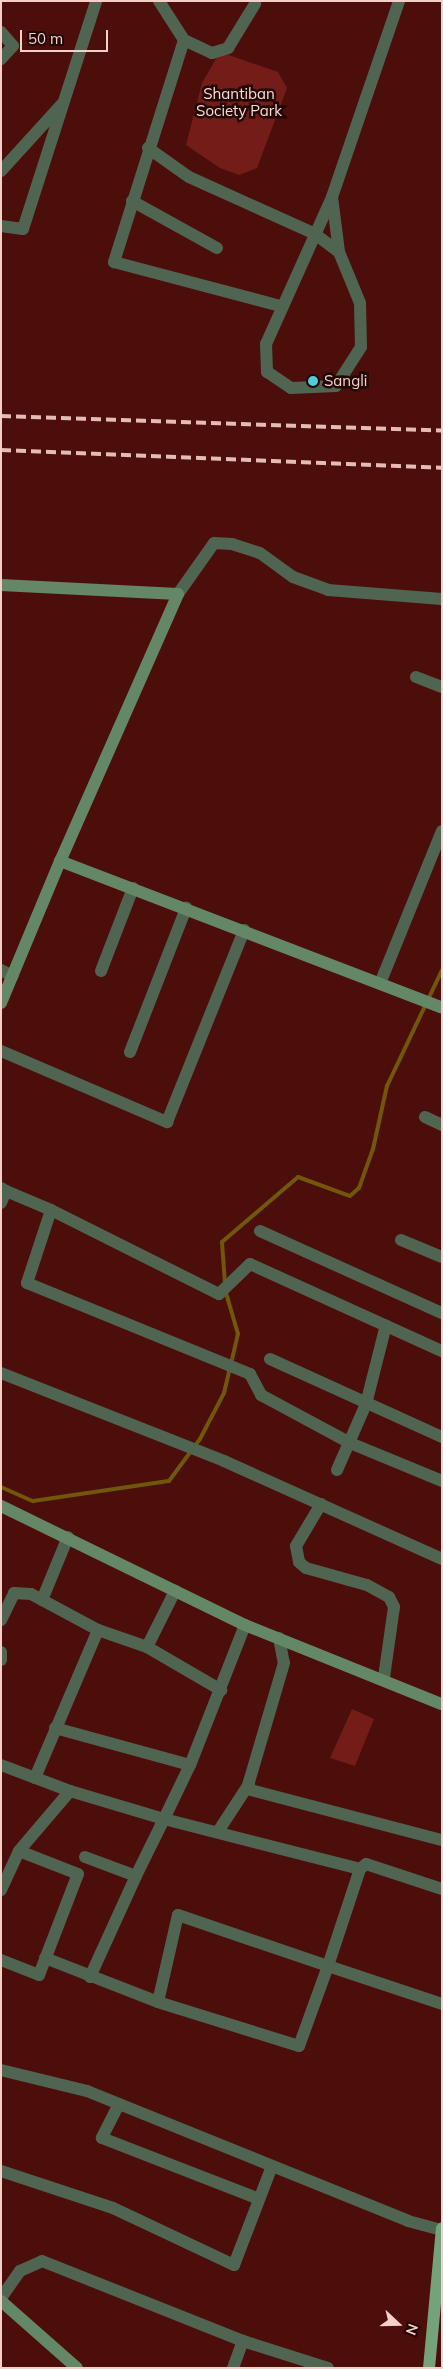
<!DOCTYPE html>
<html>
<head>
<meta charset="utf-8">
<style>
	body { margin:0 }
	#map { position:relative; width:443px; height:2369px; overflow:hidden; background:#4b0e0b; font-family:Mulish,sans-serif }
	div>[style] { position:absolute }
	[style*='--x'] { left:calc(var(--x)*1px); top:calc(var(--y)*1px); width:calc(var(--w)*1px); rotate:calc(var(--a)*1deg) }
	.green>* { inset:0; background:#741d18 }
	.stream>* { height:4px; margin:-2px; padding:0 2px; transform-origin:2px; border-radius:2px; background:#70570a }
	.street>* { height:12px; margin:-6px; padding:0 6px; transform-origin:6px; border-radius:6px; background:#4f6551 }
	.secondary>* { height:12px; margin:-6px; padding:0 6px; transform-origin:6px; border-radius:6px; background:#648768 }
	.primary>* { height:12px; margin:-6px; padding:0 6px; transform-origin:6px; border-radius:6px; background:#74a279 }
	.rail>* { height:4px; margin-top:-2px; transform-origin:0; background:repeating-linear-gradient(90deg,#e4bbb5 0 10px,transparent 0 15px) }
	.dots>* { width:14px; height:14px; translate:-50% -50%; box-sizing:border-box; border:2px solid #210705; border-radius:50% }
	span { translate:-50% -50%; white-space:nowrap; text-align:center; line-height:1.15; -webkit-text-stroke:5px #210705; paint-order:stroke }
	.park-label { font-size:15px; color:#fbdad6 }
	.poi-label { font-size:15px; color:#f6cfc9 }
	.left { translate:0 -50%; text-align:left }
	.frame { position:absolute; inset:0; border:2px solid #f6cfc9; pointer-events:none }
	.north { position:absolute; left:373px; top:2299px; width:50px; height:50px; -webkit-text-stroke:4px #210705; paint-order:stroke; rotate:111deg; font-size:14px; font-weight:700; line-height:20px; text-align:center; color:#f6cfc9 }
	.north::after { content:''; display:block; margin:auto; width:18px; height:22px; background:#f6cfc9; clip-path:polygon(50% 0,100% 100%,50% 72%,0 100%) }
	.scale { position:absolute; left:20px; top:30px; width:88px; height:22px; box-sizing:border-box; border:2px solid #f6cfc9; border-top:0; padding-left:6px; font-size:15px; line-height:18px; white-space:nowrap; color:#f6cfc9; -webkit-text-stroke:4px #210705; paint-order:stroke }
</style>
</head>
<body>
<div id="map">
	<div class="green">
		<i style="clip-path:polygon(220px 52px,278px 72px,287px 88px,257px 168px,239px 175px,220px 168px,186px 145px,202px 83px)"></i>
		<i style="clip-path:polygon(352px 1709px,374px 1719px,355px 1766px,330px 1758px)"></i>
	</div>
	<div class="stream">
		<i style="--x:225;--y:1284;--w:42;--a:-94.1"></i>
		<i style="--x:222;--y:1242;--w:100;--a:-40.5"></i>
		<i style="--x:298;--y:1177;--w:55;--a:20.1"></i>
		<i style="--x:350;--y:1196;--w:12;--a:-42"></i>
		<i style="--x:359;--y:1188;--w:41;--a:-70.3"></i>
		<i style="--x:373;--y:1149;--w:65;--a:-77.5"></i>
		<i style="--x:387;--y:1086;--w:128;--a:-64.6"></i>
		<i style="--x:1;--y:1487;--w:35;--a:24"></i>
		<i style="--x:33;--y:1501;--w:137;--a:-8.4"></i>
		<i style="--x:169;--y:1481;--w:52;--a:-53.6"></i>
		<i style="--x:200;--y:1439;--w:52;--a:-62.4"></i>
		<i style="--x:224;--y:1393;--w:61;--a:-76.7"></i>
		<i style="--x:238;--y:1334;--w:43;--a:-106.3"></i>
	</div>
	<div class="street">
		<i style="--x:159;--y:1;--w:46;--a:57.3"></i>
		<i style="--x:184;--y:40;--w:233;--a:107.5"></i>
		<i style="--x:114;--y:262;--w:173;--a:14.8"></i>
		<i style="--x:1;--y:32;--w:18;--a:49"></i>
		<i style="--x:13;--y:46;--w:18;--a:133"></i>
		<i style="--x:184;--y:40;--w:31;--a:25"></i>
		<i style="--x:212;--y:53;--w:17;--a:-17"></i>
		<i style="--x:228;--y:48;--w:52;--a:-58.5"></i>
		<i style="--x:148;--y:148;--w:50;--a:35.3"></i>
		<i style="--x:189;--y:177;--w:138;--a:24.3"></i>
		<i style="--x:315;--y:234;--w:30;--a:37"></i>
		<i style="--x:1;--y:171;--w:91;--a:-47.7"></i>
		<i style="--x:332;--y:197;--w:55;--a:82.7"></i>
		<i style="--x:339;--y:252;--w:55;--a:67.6"></i>
		<i style="--x:360;--y:303;--w:44;--a:88.7"></i>
		<i style="--x:361;--y:347;--w:46;--a:122.7"></i>
		<i style="--x:336;--y:386;--w:45;--a:177.5"></i>
		<i style="--x:291;--y:388;--w:29;--a:-146"></i>
		<i style="--x:267;--y:372;--w:28;--a:-92"></i>
		<i style="--x:266;--y:344;--w:161;--a:-65.8"></i>
		<i style="--x:332;--y:197;--w:207;--a:-71.1"></i>
		<i style="--x:132;--y:201;--w:97;--a:28.9"></i>
		<i style="--x:1;--y:226;--w:22;--a:8"></i>
		<i style="--x:23;--y:229;--w:239;--a:-72.2"></i>
		<i style="--x:178;--y:594;--w:62;--a:-54.8"></i>
		<i style="--x:214;--y:543;--w:18;--a:3"></i>
		<i style="--x:232;--y:544;--w:29;--a:18"></i>
		<i style="--x:260;--y:553;--w:41;--a:36"></i>
		<i style="--x:293;--y:577;--w:37;--a:20"></i>
		<i style="--x:328;--y:590;--w:114;--a:4.5"></i>
		<i style="--x:416;--y:677;--w:28;--a:21"></i>
		<i style="--x:1;--y:970;--w:13;--a:29"></i>
		<i style="--x:101;--y:971;--w:89;--a:-68.9"></i>
		<i style="--x:381;--y:981;--w:162;--a:-67.9"></i>
		<i style="--x:1;--y:1051;--w:181;--a:23.2"></i>
		<i style="--x:167;--y:1122;--w:207;--a:-68.1"></i>
		<i style="--x:130;--y:1052;--w:155;--a:-68.7"></i>
		<i style="--x:425;--y:1117;--w:19;--a:25"></i>
		<i style="--x:1;--y:1188;--w:6;--a:31"></i>
		<i style="--x:6;--y:1191;--w:13;--a:113"></i>
		<i style="--x:6;--y:1191;--w:49;--a:22.9"></i>
		<i style="--x:51;--y:1210;--w:77;--a:108.2"></i>
		<i style="--x:27;--y:1283;--w:241;--a:22.2"></i>
		<i style="--x:250;--y:1374;--w:24;--a:62"></i>
		<i style="--x:261;--y:1395;--w:101;--a:28.3"></i>
		<i style="--x:350;--y:1443;--w:100;--a:22.4"></i>
		<i style="--x:51;--y:1210;--w:188;--a:26.6"></i>
		<i style="--x:219;--y:1294;--w:43;--a:-44.1"></i>
		<i style="--x:250;--y:1264;--w:211;--a:24.4"></i>
		<i style="--x:260;--y:1231;--w:200;--a:24.3"></i>
		<i style="--x:401;--y:1240;--w:44;--a:22.5"></i>
		<i style="--x:270;--y:1359;--w:189;--a:24.4"></i>
		<i style="--x:1;--y:1373;--w:240;--a:21.5"></i>
		<i style="--x:224;--y:1461;--w:239;--a:24.2"></i>
		<i style="--x:337;--y:1470;--w:72;--a:-66.3"></i>
		<i style="--x:366;--y:1404;--w:81;--a:-75.8"></i>
		<i style="--x:321;--y:1504;--w:49;--a:120.8"></i>
		<i style="--x:296;--y:1546;--w:16;--a:79"></i>
		<i style="--x:299;--y:1562;--w:9;--a:41"></i>
		<i style="--x:306;--y:1568;--w:63;--a:15.6"></i>
		<i style="--x:367;--y:1585;--w:25;--a:29"></i>
		<i style="--x:389;--y:1597;--w:11;--a:63"></i>
		<i style="--x:394;--y:1607;--w:71;--a:98.1"></i>
		<i style="--x:42;--y:1600;--w:68;--a:-67.6"></i>
		<i style="--x:1;--y:1620;--w:30;--a:-64"></i>
		<i style="--x:14;--y:1593;--w:17;--a:3"></i>
		<i style="--x:31;--y:1594;--w:76;--a:28.2"></i>
		<i style="--x:98;--y:1630;--w:161;--a:113.1"></i>
		<i style="--x:245;--y:1625;--w:150;--a:111.4"></i>
		<i style="--x:190;--y:1765;--w:60;--a:115.7"></i>
		<i style="--x:164;--y:1819;--w:202;--a:14.3"></i>
		<i style="--x:98;--y:1630;--w:52;--a:19.1"></i>
		<i style="--x:147;--y:1647;--w:63;--a:-63.4"></i>
		<i style="--x:279;--y:1638;--w:25;--a:79"></i>
		<i style="--x:284;--y:1663;--w:131;--a:106.4"></i>
		<i style="--x:247;--y:1789;--w:202;--a:14.7"></i>
		<i style="--x:147;--y:1647;--w:86;--a:30.2"></i>
		<i style="--x:1;--y:1652;--w:8;--a:90"></i>
		<i style="--x:55;--y:1728;--w:140;--a:15.3"></i>
		<i style="--x:1;--y:1765;--w:74;--a:20.6"></i>
		<i style="--x:70;--y:1791;--w:79;--a:130.4"></i>
		<i style="--x:19;--y:1851;--w:43;--a:114.8"></i>
		<i style="--x:70;--y:1791;--w:98;--a:16.6"></i>
		<i style="--x:164;--y:1819;--w:64;--a:116.2"></i>
		<i style="--x:219;--y:1830;--w:55;--a:-56.9"></i>
		<i style="--x:85;--y:1857;--w:54;--a:20.4"></i>
		<i style="--x:136;--y:1876;--w:111;--a:114.5"></i>
		<i style="--x:442;--y:1889;--w:80;--a:-161.8"></i>
		<i style="--x:366;--y:1864;--w:8;--a:140"></i>
		<i style="--x:360;--y:1869;--w:102;--a:108.3"></i>
		<i style="--x:328;--y:1966;--w:120;--a:18.4"></i>
		<i style="--x:178;--y:1915;--w:158;--a:18.8"></i>
		<i style="--x:328;--y:1966;--w:85;--a:109.9"></i>
		<i style="--x:299;--y:2046;--w:148;--a:-162.7"></i>
		<i style="--x:158;--y:2002;--w:89;--a:-77.1"></i>
		<i style="--x:45;--y:1958;--w:121;--a:21.3"></i>
		<i style="--x:1;--y:1960;--w:41;--a:21.5"></i>
		<i style="--x:39;--y:1975;--w:108;--a:-68.9"></i>
		<i style="--x:78;--y:1874;--w:63;--a:-158.7"></i>
		<i style="--x:1;--y:2070;--w:89;--a:13.7"></i>
		<i style="--x:87;--y:2091;--w:346;--a:22"></i>
		<i style="--x:408;--y:2221;--w:35;--a:15"></i>
		<i style="--x:119;--y:2104;--w:38;--a:117"></i>
		<i style="--x:102;--y:2138;--w:168;--a:21.2"></i>
		<i style="--x:1;--y:2171;--w:118;--a:18.3"></i>
		<i style="--x:113;--y:2208;--w:134;--a:25.2"></i>
		<i style="--x:234;--y:2265;--w:106;--a:-69"></i>
		<i style="--x:1;--y:2298;--w:33;--a:-55"></i>
		<i style="--x:20;--y:2271;--w:24;--a:-24"></i>
		<i style="--x:42;--y:2261;--w:216;--a:21.7"></i>
		<i style="--x:243;--y:2341;--w:89;--a:17.6"></i>
		<i style="--x:233;--y:2368;--w:29;--a:-70"></i>
	</div>
	<div class="secondary">
		<i style="--x:1;--y:585;--w:177;--a:2.9"></i>
		<i style="--x:178;--y:594;--w:292;--a:113.8"></i>
		<i style="--x:60;--y:861;--w:409;--a:21"></i>
		<i style="--x:1;--y:1003;--w:154;--a:-67.4"></i>
		<i style="--x:1;--y:1506;--w:271;--a:26"></i>
		<i style="--x:245;--y:1625;--w:212;--a:21.9"></i>
		<i style="--x:1;--y:2301;--w:101;--a:41.4"></i>
	</div>
	<div class="primary">
		<i style="--x:429;--y:2368;--w:140;--a:-84.7"></i>
	</div>
	<div class="rail">
		<i style="--x:1;--y:416;--w:441;--a:1.9"></i>
		<i style="--x:1;--y:450;--w:441;--a:2.3"></i>
	</div>
	<div class="dots">
		<i style="left:313px;top:381px;background:#53cbdb"></i>
	</div>
	<div class="park-label">
		<span style="left:239px;top:102px">Shantiban<br>Society Park</span>
	</div>
	<div class="poi-label">
		<span class="left" style="left:324px;top:381px">Sangli</span>
	</div>
	<div class="frame"></div>
	<div class="north">N</div>
	<div class="scale">50 m</div>
</div>
</body>
</html>
